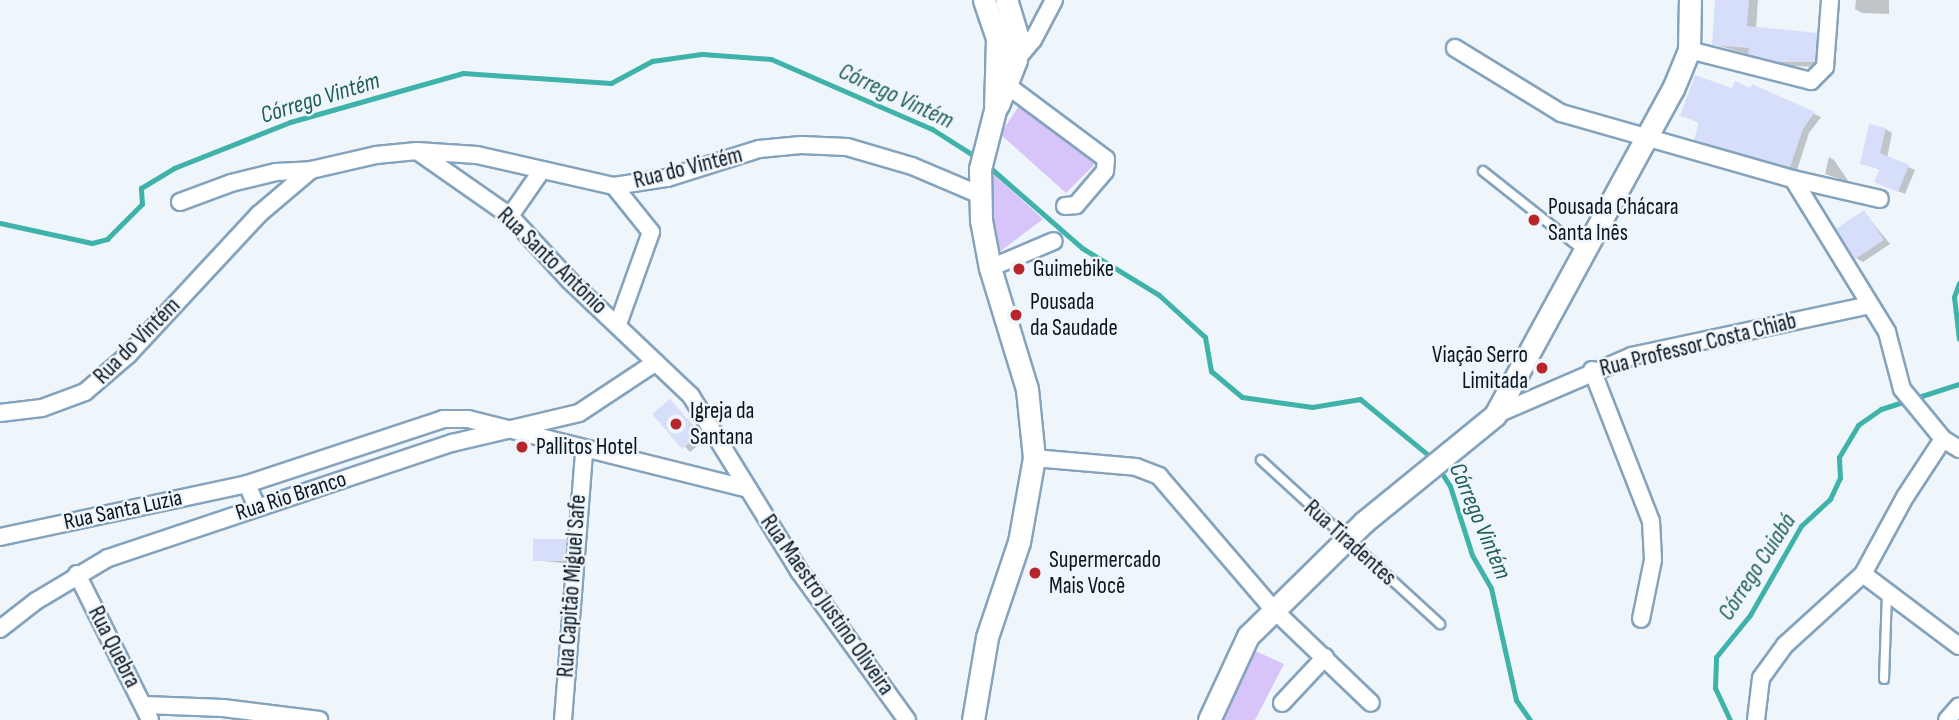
<!DOCTYPE html>
<html>
<head>
<meta charset="utf-8">
<style>
	body { margin:0 }
	#map { position:relative; width:1959px; height:720px; overflow:hidden; background:#eff6fb; font-family:"Sofia Sans Condensed",sans-serif }
	div>[style] { position:absolute }
	[style*='--x'] { left:calc(var(--x)*1px); top:calc(var(--y)*1px); width:calc(var(--w)*1px); rotate:calc(var(--a)*1deg) }
	.green>* { inset:0; background:#d7c5fa }
	.shadow>* { inset:0; background:#0003 }
	.stream>* { height:5px; margin:-2.5px; padding:0 2.5px; transform-origin:2.5px; border-radius:2.5px; background:#3fb2a9 }
	.building>* { inset:0; background:#d6defa }
	.roads { filter:drop-shadow(2px 0 #85a3bc) drop-shadow(-2px 0 #85a3bc) drop-shadow(0 2px #85a3bc) drop-shadow(0 -2px #85a3bc) }
	.lane>* { height:8px; margin:-4px; padding:0 4px; transform-origin:4px; border-radius:4px; background:#fff }
	.street>* { height:16px; margin:-8px; padding:0 8px; transform-origin:8px; border-radius:8px; background:#fff }
	.secondary>* { height:21px; margin:-10.5px; padding:0 10.5px; transform-origin:10.5px; border-radius:10.5px; background:#fff }
	.dots>* { width:19px; height:19px; translate:-50% -50%; box-sizing:border-box; border:4px solid #eff6fb; border-radius:50% }
	span { translate:-50% -50%; white-space:nowrap; text-align:center; line-height:1.15; -webkit-text-stroke:5px #eff6fb; paint-order:stroke }
	.street-label { font-size:23px; color:#0a151e }
	.poi-label { font-size:23px; color:#0a151e }
	.left { translate:0 -50%; text-align:left }
	.right { translate:-100% -50%; text-align:right }
	.water-label { font-size:24px; color:#1e5d58; font-style:italic }
</style>
</head>
<body>
<div id="map">
	<div class="green">
		<i style="clip-path:polygon(1021px 103px,1096px 163px,1066px 193px,1000px 134px)"></i>
		<i style="clip-path:polygon(990px 171px,1043px 219px,997px 254px,990px 221px)"></i>
		<i style="clip-path:polygon(1255px 651px,1284px 664px,1255px 720px,1221px 720px)"></i>
	</div>
	<div class="shadow">
		<i style="clip-path:polygon(1717px 0,1758px 0,1756px 28px,1816px 35px,1825px 40px,1823px 67px,1787px 66px,1713px 44px)"></i>
		<i style="clip-path:polygon(1856px 0,1889px 0,1889px 14px,1862px 13px,1855px 9px)"></i>
		<i style="clip-path:polygon(1753px 86px,1821px 117px,1809px 133px,1797px 170px,1703px 143px,1696px 139px,1700px 123px,1682px 115px,1732px 90px,1751px 91px)"></i>
		<i style="clip-path:polygon(1885px 129px,1892px 133px,1887px 158px,1915px 170px,1905px 194px,1883px 185px,1881px 170px,1862px 163px)"></i>
		<i style="clip-path:polygon(1829px 157px,1834px 160px,1849px 182px,1825px 174px)"></i>
		<i style="clip-path:polygon(1864px 212px,1890px 244px,1863px 262px,1856px 258px)"></i>
		<i style="clip-path:polygon(670px 401px,706px 439px,690px 452px,655px 414px)"></i>
		<i style="clip-path:polygon(566px 540px,573px 544px,571px 564px,534px 560px)"></i>
	</div>
	<div class="stream">
		<i style="--x:987;--y:165;--w:126;--a:41.1"></i>
		<i style="--x:1082;--y:248;--w:90;--a:31.4"></i>
		<i style="--x:1159;--y:295;--w:62;--a:42.4"></i>
		<i style="--x:1205;--y:337;--w:35;--a:80"></i>
		<i style="--x:1211;--y:371;--w:40;--a:40"></i>
		<i style="--x:1242;--y:397;--w:71;--a:8.1"></i>
		<i style="--x:1312;--y:407;--w:49;--a:-9.5"></i>
		<i style="--x:1360;--y:399;--w:94;--a:39.4"></i>
		<i style="--x:0;--y:223;--w:94;--a:12.3"></i>
		<i style="--x:92;--y:243;--w:16;--a:-15"></i>
		<i style="--x:107;--y:239;--w:49;--a:-45"></i>
		<i style="--x:142;--y:204;--w:16;--a:-94"></i>
		<i style="--x:141;--y:188;--w:39;--a:-31"></i>
		<i style="--x:174;--y:168;--w:125;--a:-21.6"></i>
		<i style="--x:290;--y:122;--w:180;--a:-15.8"></i>
		<i style="--x:463;--y:73;--w:148;--a:3.9"></i>
		<i style="--x:611;--y:83;--w:47;--a:-28.2"></i>
		<i style="--x:652;--y:61;--w:50;--a:-8"></i>
		<i style="--x:702;--y:54;--w:69;--a:4.1"></i>
		<i style="--x:771;--y:59;--w:176;--a:23.5"></i>
		<i style="--x:932;--y:129;--w:52;--a:32.5"></i>
		<i style="--x:1959;--y:283;--w:15;--a:110"></i>
		<i style="--x:1954;--y:297;--w:42;--a:83.2"></i>
		<i style="--x:1438;--y:467;--w:22;--a:58"></i>
		<i style="--x:1450;--y:486;--w:72;--a:72.3"></i>
		<i style="--x:1472;--y:555;--w:38;--a:60"></i>
		<i style="--x:1491;--y:588;--w:115;--a:77.4"></i>
		<i style="--x:1516;--y:700;--w:24;--a:55"></i>
		<i style="--x:1730;--y:720;--w:35;--a:-115"></i>
		<i style="--x:1715;--y:688;--w:31;--a:-88"></i>
		<i style="--x:1716;--y:657;--w:54;--a:-51"></i>
		<i style="--x:1750;--y:615;--w:103;--a:-60.2"></i>
		<i style="--x:1801;--y:526;--w:40;--a:-43"></i>
		<i style="--x:1830;--y:499;--w:23;--a:-65"></i>
		<i style="--x:1840;--y:478;--w:21;--a:-93"></i>
		<i style="--x:1839;--y:457;--w:37;--a:-59"></i>
		<i style="--x:1858;--y:425;--w:28;--a:-35"></i>
		<i style="--x:1881;--y:409;--w:82;--a:-17.8"></i>
	</div>
	<div class="building">
		<i style="clip-path:polygon(1715px 0,1749px 0,1747px 26px,1817px 33px,1815px 62px,1777px 62px,1748px 54px,1749px 48px,1712px 45px)"></i>
		<i style="clip-path:polygon(1695px 75px,1732px 88px,1735px 81px,1750px 88px,1752px 84px,1815px 112px,1803px 129px,1790px 167px,1694px 140px,1699px 122px,1680px 116px)"></i>
		<i style="clip-path:polygon(1869px 124px,1886px 128px,1880px 153px,1909px 165px,1898px 192px,1874px 182px,1880px 169px,1860px 164px)"></i>
		<i style="clip-path:polygon(1864px 210px,1884px 240px,1855px 259px,1836px 229px)"></i>
		<i style="clip-path:polygon(670px 399px,700px 434px,682px 449px,652px 414px)"></i>
		<i style="clip-path:polygon(533px 539px,567px 539px,565px 561px,533px 561px)"></i>
	</div>
	<div class="roads">
		<div class="lane">
			<i style="--x:1483;--y:171;--w:129;--a:38.4"></i>
			<i style="--x:1261;--y:460;--w:243;--a:42.5"></i>
			<i style="--x:1884;--y:679;--w:86;--a:-88"></i>
		</div>
		<div class="street">
			<i style="--x:1455;--y:48;--w:124;--a:31.5"></i>
			<i style="--x:1561;--y:113;--w:241;--a:15.9"></i>
			<i style="--x:1793;--y:179;--w:180;--a:58.4"></i>
			<i style="--x:1887;--y:332;--w:59;--a:75.3"></i>
			<i style="--x:1902;--y:389;--w:65;--a:50.6"></i>
			<i style="--x:1943;--y:439;--w:19;--a:32"></i>
			<i style="--x:1689;--y:50;--w:126;--a:14.3"></i>
			<i style="--x:1811;--y:81;--w:20;--a:-45"></i>
			<i style="--x:1825;--y:67;--w:67;--a:-85.7"></i>
			<i style="--x:1016;--y:60;--w:26;--a:-50"></i>
			<i style="--x:1033;--y:40;--w:45;--a:-62.3"></i>
			<i style="--x:1000;--y:80;--w:132;--a:36.7"></i>
			<i style="--x:1106;--y:159;--w:12;--a:95"></i>
			<i style="--x:1105;--y:171;--w:45;--a:130.5"></i>
			<i style="--x:1076;--y:205;--w:11;--a:175"></i>
			<i style="--x:417;--y:151;--w:113;--a:35"></i>
			<i style="--x:510;--y:216;--w:88;--a:47.3"></i>
			<i style="--x:570;--y:281;--w:167;--a:43.5"></i>
			<i style="--x:691;--y:396;--w:206;--a:58.3"></i>
			<i style="--x:799;--y:571;--w:184;--a:54.1"></i>
			<i style="--x:1793;--y:179;--w:89;--a:12.9"></i>
			<i style="--x:614;--y:186;--w:59;--a:51.2"></i>
			<i style="--x:651;--y:232;--w:98;--a:109.7"></i>
			<i style="--x:180;--y:202;--w:54;--a:-20.4"></i>
			<i style="--x:231;--y:183;--w:46;--a:-13.7"></i>
			<i style="--x:276;--y:172;--w:35;--a:-3"></i>
			<i style="--x:510;--y:216;--w:56;--a:-55.2"></i>
			<i style="--x:990;--y:268;--w:69;--a:-22.9"></i>
			<i style="--x:1592;--y:370;--w:162;--a:68.7"></i>
			<i style="--x:1651;--y:521;--w:39;--a:87"></i>
			<i style="--x:1653;--y:560;--w:60;--a:101.5"></i>
			<i style="--x:0;--y:413;--w:42;--a:-6.8"></i>
			<i style="--x:42;--y:408;--w:46;--a:-20.4"></i>
			<i style="--x:85;--y:392;--w:58;--a:-40.8"></i>
			<i style="--x:129;--y:354;--w:190;--a:-47.1"></i>
			<i style="--x:258;--y:215;--w:70;--a:-40.3"></i>
			<i style="--x:311;--y:170;--w:67;--a:-13"></i>
			<i style="--x:376;--y:155;--w:41;--a:-5.6"></i>
			<i style="--x:417;--y:151;--w:60;--a:3.8"></i>
			<i style="--x:477;--y:155;--w:140;--a:12.8"></i>
			<i style="--x:614;--y:186;--w:54;--a:-8.6"></i>
			<i style="--x:667;--y:178;--w:96;--a:-17.5"></i>
			<i style="--x:759;--y:149;--w:42;--a:-5.4"></i>
			<i style="--x:801;--y:145;--w:46;--a:2.5"></i>
			<i style="--x:847;--y:147;--w:68;--a:16.3"></i>
			<i style="--x:912;--y:166;--w:72;--a:23"></i>
			<i style="--x:1495;--y:415;--w:149;--a:-23.3"></i>
			<i style="--x:1632;--y:356;--w:242;--a:-12.1"></i>
			<i style="--x:1034;--y:458;--w:102;--a:5"></i>
			<i style="--x:1136;--y:467;--w:25;--a:21"></i>
			<i style="--x:1159;--y:476;--w:177;--a:49.4"></i>
			<i style="--x:1274;--y:610;--w:134;--a:43.8"></i>
			<i style="--x:247;--y:484;--w:206;--a:-18.3"></i>
			<i style="--x:443;--y:419;--w:25;--a:0"></i>
			<i style="--x:468;--y:419;--w:289;--a:14"></i>
			<i style="--x:0;--y:537;--w:253;--a:-12.1"></i>
			<i style="--x:247;--y:484;--w:26;--a:67"></i>
			<i style="--x:77;--y:574;--w:163;--a:63.4"></i>
			<i style="--x:1863;--y:574;--w:120;--a:36.9"></i>
			<i style="--x:0;--y:629;--w:46;--a:-37.9"></i>
			<i style="--x:36;--y:601;--w:84;--a:-30.8"></i>
			<i style="--x:108;--y:558;--w:363;--a:-18.5"></i>
			<i style="--x:452;--y:443;--w:130;--a:-13.3"></i>
			<i style="--x:579;--y:413;--w:92;--a:-33.5"></i>
			<i style="--x:1282;--y:703;--w:63;--a:-46.9"></i>
			<i style="--x:144;--y:705;--w:79;--a:2.2"></i>
			<i style="--x:223;--y:708;--w:97;--a:7.1"></i>
			<i style="--x:563;--y:720;--w:269;--a:-85.5"></i>
			<i style="--x:1756;--y:720;--w:42;--a:-83.2"></i>
			<i style="--x:1761;--y:678;--w:41;--a:-54"></i>
			<i style="--x:1785;--y:645;--w:105;--a:-42.3"></i>
			<i style="--x:1863;--y:574;--w:88;--a:-61.4"></i>
			<i style="--x:1905;--y:497;--w:69;--a:-56.8"></i>
			<i style="--x:1947;--y:720;--w:18;--a:-49"></i>
		</div>
		<div class="secondary">
			<i style="--x:998;--y:105;--w:48;--a:-68.2"></i>
			<i style="--x:1016;--y:60;--w:25;--a:-88"></i>
			<i style="--x:1017;--y:35;--w:37;--a:-107"></i>
			<i style="--x:973;--y:720;--w:84;--a:-80.4"></i>
			<i style="--x:987;--y:637;--w:100;--a:-71.4"></i>
			<i style="--x:1019;--y:542;--w:85;--a:-79.9"></i>
			<i style="--x:1034;--y:458;--w:69;--a:-95.8"></i>
			<i style="--x:1027;--y:389;--w:127;--a:-107"></i>
			<i style="--x:990;--y:268;--w:49;--a:-100.6"></i>
			<i style="--x:981;--y:220;--w:51;--a:-91.1"></i>
			<i style="--x:980;--y:169;--w:61;--a:-75.7"></i>
			<i style="--x:995;--y:110;--w:72;--a:-88.4"></i>
			<i style="--x:997;--y:38;--w:40;--a:-108.9"></i>
			<i style="--x:1209;--y:720;--w:93;--a:-65.1"></i>
			<i style="--x:1248;--y:636;--w:163;--a:-44.5"></i>
			<i style="--x:1364;--y:522;--w:169;--a:-39.2"></i>
			<i style="--x:1495;--y:415;--w:371;--a:-61.4"></i>
			<i style="--x:1673;--y:89;--w:42;--a:-67.7"></i>
			<i style="--x:1689;--y:50;--w:50;--a:-88.9"></i>
		</div>
	</div>
	<div class="dots">
		<i style="left:1534px;top:220px;background:#b6262a"></i>
		<i style="left:1019px;top:269px;background:#b6262a"></i>
		<i style="left:1016px;top:315px;background:#b6262a"></i>
		<i style="left:1542px;top:368px;background:#b6262a"></i>
		<i style="left:676px;top:424px;background:#b6262a"></i>
		<i style="left:522px;top:447px;background:#b6262a"></i>
		<i style="left:1035px;top:573px;background:#b6262a"></i>
	</div>
	<div class="street-label">
		<span style="left:688px;top:168px;rotate:-14deg">Rua do Vintém</span>
		<span style="left:552px;top:261px;rotate:44deg">Rua Santo Antônio</span>
		<span style="left:137px;top:341px;rotate:-45deg">Rua do Vintém</span>
		<span style="left:1698px;top:345px;rotate:-14deg">Rua Professor Costa Chiab</span>
		<span style="left:291px;top:496px;rotate:-18deg">Rua Rio Branco</span>
		<span style="left:123px;top:510px;rotate:-12deg">Rua Santa Luzia</span>
		<span style="left:1350px;top:543px;rotate:42deg">Rua Tiradentes</span>
		<span style="left:572px;top:586px;rotate:-86deg">Rua Capitão Miguel Safe</span>
		<span style="left:827px;top:605px;rotate:55deg">Rua Maestro Justino Oliveira</span>
		<span style="left:114px;top:647px;rotate:63deg">Rua Quebra</span>
	</div>
	<div class="poi-label">
		<span class="left" style="left:1548px;top:220px">Pousada Chácara<br>Santa Inês</span>
		<span class="left" style="left:1033px;top:269px">Guimebike</span>
		<span class="left" style="left:1030px;top:315px">Pousada<br>da Saudade</span>
		<span class="right" style="left:1528px;top:368px">Viação Serro<br>Limitada</span>
		<span class="left" style="left:690px;top:424px">Igreja da<br>Santana</span>
		<span class="left" style="left:536px;top:447px">Pallitos Hotel</span>
		<span class="left" style="left:1049px;top:573px">Supermercado<br>Mais Você</span>
	</div>
	<div class="water-label">
		<span style="left:896px;top:96px;rotate:25deg">Córrego Vintém</span>
		<span style="left:320px;top:98px;rotate:-17deg">Córrego Vintém</span>
		<span style="left:1480px;top:521px;rotate:67deg">Córrego Vintém</span>
		<span style="left:1757px;top:567px;rotate:-57deg">Córrego Cuiabá</span>
	</div>
</div>
</body>
</html>
